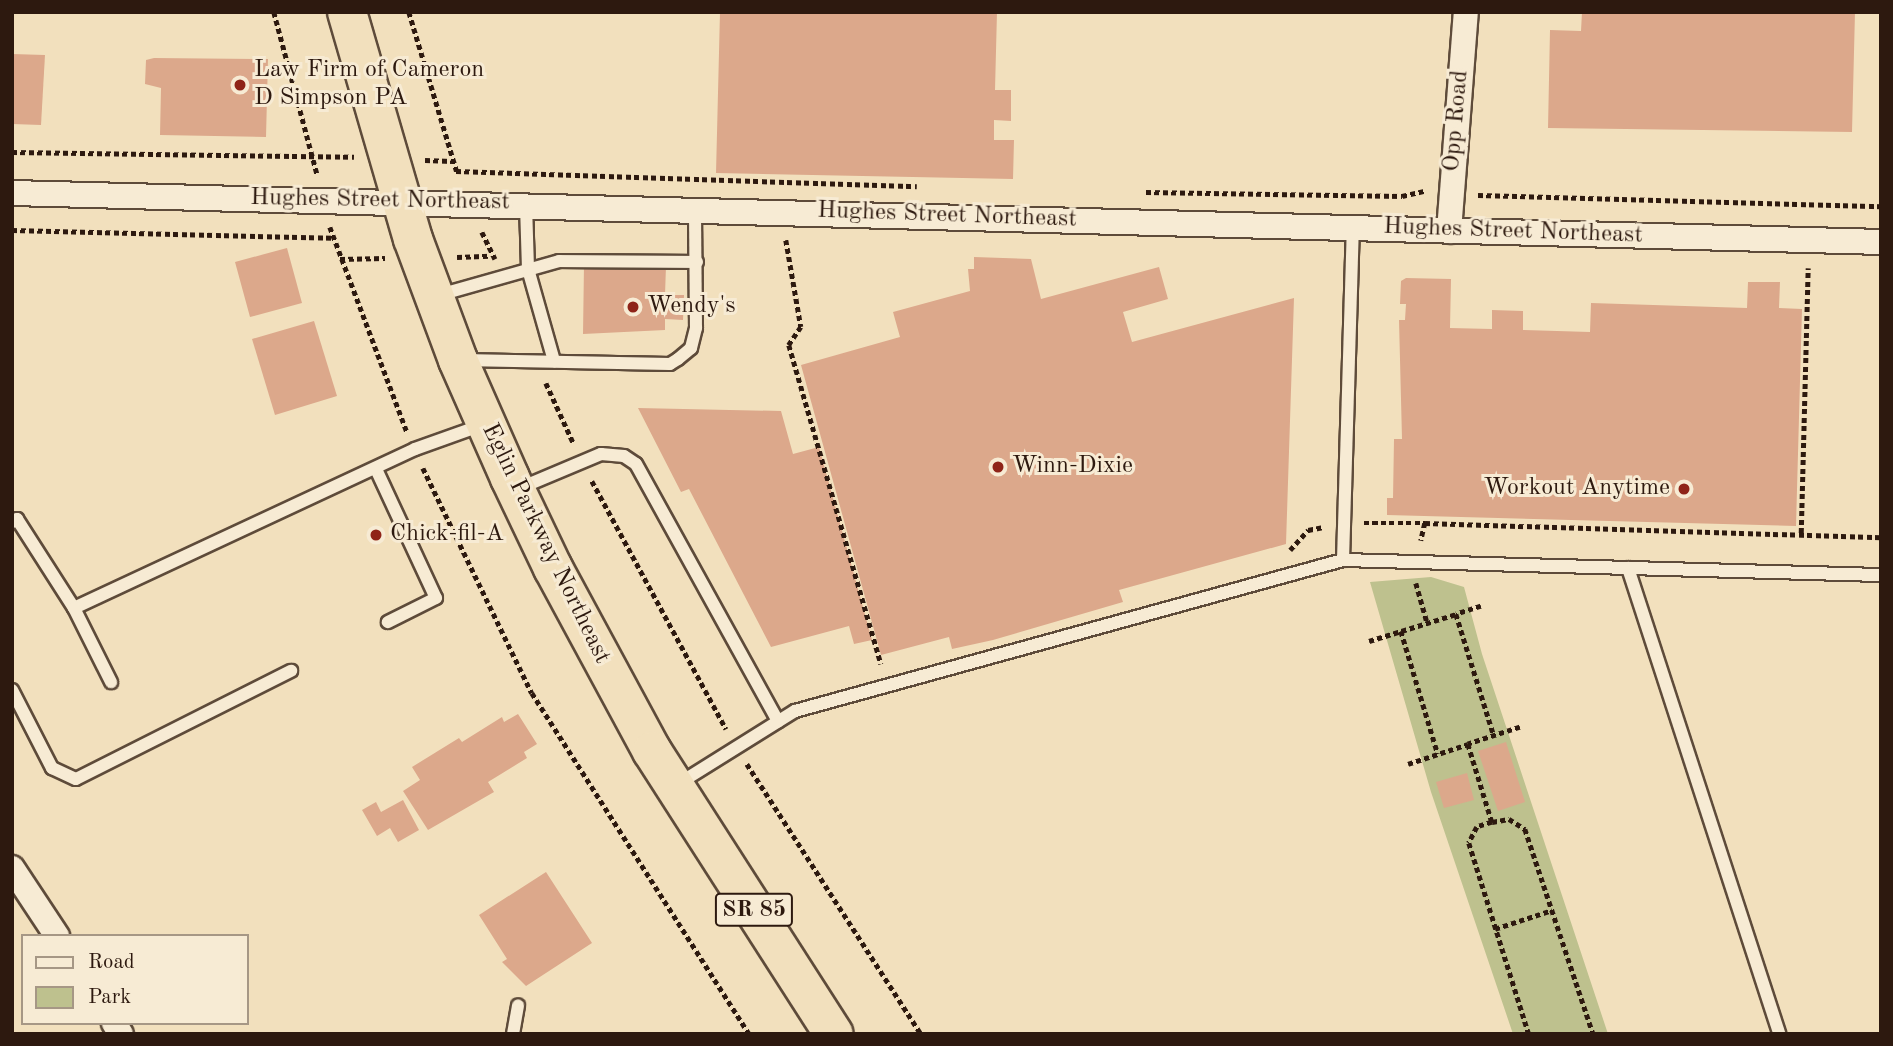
<!DOCTYPE html>
<html>
<head>
<meta charset="utf-8">
<style>
	body { margin:0 }
	#map { position:relative; width:1893px; height:1046px; overflow:hidden; background:#f2e0bd; font-family:"Old Standard TT",serif }
	div>[style] { position:absolute }
	[style*='--x'] { left:calc(var(--x)*1px); top:calc(var(--y)*1px); width:calc(var(--w)*1px); rotate:calc(var(--a)*1deg) }
	.green>* { inset:0; background:#bec18e }
	.building>* { inset:0; background:#dca88b }
	.path>* { height:4.5px; margin-top:-2.25px; transform-origin:0; background:repeating-linear-gradient(90deg,#2d190f 0 5px,transparent 0 8.5px) }
	.roads { filter:drop-shadow(2px 0 #5e4b3a) drop-shadow(-2px 0 #5e4b3a) drop-shadow(0 2px #5e4b3a) drop-shadow(0 -2px #5e4b3a) }
	.lane>* { height:12px; margin:-6px; padding:0 6px; transform-origin:6px; border-radius:6px; background:#f7ebd4 }
	.street>* { height:24px; margin:-12px; padding:0 12px; transform-origin:12px; border-radius:12px; background:#f7ebd4 }
	.highway>* { height:38px; margin:-19px; padding:0 19px; transform-origin:19px; border-radius:19px; background:#f2e0bd }
	.dots>* { width:19px; height:19px; translate:-50% -50%; box-sizing:border-box; border:4px solid #f7ebd4; border-radius:50% }
	span { translate:-50% -50%; white-space:nowrap; text-align:center; line-height:1.15; -webkit-text-stroke:6px #f7ebd4; paint-order:stroke }
	.shield-label span { padding:2px 5px; background:#f7ebd4; border:2px solid; border-radius:5px; -webkit-text-stroke-width:0 }
	.shield-label { font-size:23px; color:#2d190f; font-weight:700 }
	.poi-label { font-size:24px; color:#2d190f }
	.left { translate:0 -50%; text-align:left }
	.right { translate:-100% -50%; text-align:right }
	.street-label { font-size:24px; color:#2d190f }
	.frame { position:absolute; inset:0; border:14px solid #2d190f; pointer-events:none }
	.legend { position:absolute; left:21px; top:934px; width:228px; height:91px; box-sizing:border-box; background:#f7ebd4; border:2px solid #a69785; margin:0; padding:9px 12px; list-style:none; font-size:21px; color:#2d190f }
	.legend li { display:flex; align-items:center; gap:14px; height:35px }
	.legend b { width:35px; border:2px solid #a69785 }
</style>
</head>
<body>
<div id="map">
	<div class="green">
		<i style="clip-path:polygon(1431px 577px,1464px 587px,1482px 654px,1608px 1034px,1513px 1034px,1431px 792px,1370px 582px)"></i>
	</div>
	<div class="building">
		<i style="clip-path:polygon(720px 12px,997px 12px,995px 90px,1011px 90px,1011px 121px,994px 120px,994px 140px,1014px 140px,1013px 179px,716px 173px)"></i>
		<i style="clip-path:polygon(1582px 12px,1855px 12px,1852px 132px,1548px 128px,1550px 30px,1581px 31px)"></i>
		<i style="clip-path:polygon(12px 54px,45px 55px,41px 125px,12px 124px)"></i>
		<i style="clip-path:polygon(154px 58px,268px 59px,266px 137px,160px 135px,161px 88px,145px 84px,146px 60px)"></i>
		<i style="clip-path:polygon(287px 248px,302px 303px,250px 317px,235px 262px)"></i>
		<i style="clip-path:polygon(974px 257px,1031px 259px,1041px 299px,1159px 267px,1168px 299px,1123px 312px,1132px 342px,1294px 298px,1286px 544px,1119px 590px,1123px 602px,993px 640px,952px 649px,949px 637px,881px 655px,801px 365px,900px 337px,893px 312px,970px 291px,968px 269px,974px 269px)"></i>
		<i style="clip-path:polygon(584px 264px,666px 266px,665px 295px,684px 295px,683px 320px,665px 319px,665px 330px,583px 334px)"></i>
		<i style="clip-path:polygon(1406px 278px,1451px 279px,1450px 328px,1492px 329px,1492px 310px,1523px 311px,1523px 330px,1590px 332px,1591px 303px,1747px 308px,1748px 282px,1780px 282px,1779px 308px,1802px 309px,1796px 526px,1387px 515px,1387px 498px,1393px 498px,1394px 439px,1402px 439px,1399px 320px,1405px 320px,1406px 304px,1400px 304px,1401px 281px)"></i>
		<i style="clip-path:polygon(314px 321px,337px 396px,275px 415px,252px 339px)"></i>
		<i style="clip-path:polygon(638px 408px,781px 411px,793px 454px,819px 447px,872px 640px,854px 644px,849px 626px,771px 647px,689px 489px,681px 492px)"></i>
		<i style="clip-path:polygon(518px 714px,537px 744px,524px 752px,527px 758px,488px 782px,494px 792px,428px 830px,403px 791px,420px 780px,412px 767px,459px 738px,462px 742px,502px 717px,504px 722px)"></i>
		<i style="clip-path:polygon(1506px 742px,1525px 802px,1498px 811px,1478px 751px)"></i>
		<i style="clip-path:polygon(1467px 773px,1474px 800px,1444px 808px,1436px 782px)"></i>
		<i style="clip-path:polygon(403px 800px,419px 830px,398px 842px,390px 828px,377px 836px,362px 810px,376px 802px,381px 812px)"></i>
		<i style="clip-path:polygon(546px 872px,592px 943px,526px 986px,502px 962px,507px 959px,479px 915px)"></i>
	</div>
	<div class="path">
		<i style="--x:274;--y:12;--w:168;--a:75.1"></i>
		<i style="--x:409;--y:12;--w:167;--a:73.3"></i>
		<i style="--x:12;--y:152;--w:342;--a:0.8"></i>
		<i style="--x:425;--y:160;--w:27;--a:2"></i>
		<i style="--x:456;--y:171;--w:461;--a:1.9"></i>
		<i style="--x:1146;--y:192;--w:256;--a:0.9"></i>
		<i style="--x:1402;--y:196;--w:23;--a:-13"></i>
		<i style="--x:1478;--y:195;--w:403;--a:1.6"></i>
		<i style="--x:330;--y:227;--w:219;--a:69.4"></i>
		<i style="--x:12;--y:230;--w:321;--a:1.4"></i>
		<i style="--x:482;--y:232;--w:30;--a:64"></i>
		<i style="--x:786;--y:240;--w:88;--a:80.2"></i>
		<i style="--x:801;--y:327;--w:22;--a:124"></i>
		<i style="--x:789;--y:345;--w:332;--a:73.9"></i>
		<i style="--x:457;--y:257;--w:33;--a:-2"></i>
		<i style="--x:340;--y:259;--w:45;--a:-1.3"></i>
		<i style="--x:546;--y:383;--w:65;--a:65.4"></i>
		<i style="--x:423;--y:468;--w:250;--a:64.2"></i>
		<i style="--x:532;--y:693;--w:404;--a:57.5"></i>
		<i style="--x:592;--y:481;--w:282;--a:61.6"></i>
		<i style="--x:1364;--y:523;--w:61;--a:0"></i>
		<i style="--x:1425;--y:523;--w:18;--a:103"></i>
		<i style="--x:1425;--y:523;--w:456;--a:1.8"></i>
		<i style="--x:1801;--y:533;--w:265;--a:-88.5"></i>
		<i style="--x:1290;--y:550;--w:27;--a:-48"></i>
		<i style="--x:1308;--y:530;--w:16;--a:-11"></i>
		<i style="--x:1416;--y:583;--w:41;--a:74.2"></i>
		<i style="--x:1481;--y:606;--w:26;--a:162"></i>
		<i style="--x:1456;--y:614;--w:128;--a:72.7"></i>
		<i style="--x:1401;--y:631;--w:128;--a:73.3"></i>
		<i style="--x:1369;--y:641;--w:91;--a:-17.2"></i>
		<i style="--x:1520;--y:727;--w:55;--a:161.9"></i>
		<i style="--x:1468;--y:744;--w:82;--a:72.9"></i>
		<i style="--x:1492;--y:822;--w:17;--a:-10"></i>
		<i style="--x:1509;--y:819;--w:19;--a:32"></i>
		<i style="--x:1525;--y:829;--w:216;--a:71.6"></i>
		<i style="--x:747;--y:764;--w:321;--a:57.2"></i>
		<i style="--x:1408;--y:764;--w:63;--a:-18.4"></i>
		<i style="--x:1492;--y:822;--w:16;--a:162"></i>
		<i style="--x:1477;--y:827;--w:18;--a:117"></i>
		<i style="--x:1469;--y:843;--w:200;--a:72.6"></i>
		<i style="--x:1495;--y:929;--w:60;--a:-18.4"></i>
	</div>
	<div class="roads">
		<div class="lane">
			<i style="--x:526;--y:205;--w:64;--a:88.2"></i>
			<i style="--x:528;--y:269;--w:96;--a:74.2"></i>
			<i style="--x:439;--y:295;--w:125;--a:-15.8"></i>
			<i style="--x:559;--y:261;--w:138;--a:0.4"></i>
			<i style="--x:462;--y:360;--w:208;--a:1.1"></i>
			<i style="--x:670;--y:364;--w:9;--a:-32"></i>
			<i style="--x:678;--y:359;--w:17;--a:-40"></i>
			<i style="--x:691;--y:348;--w:21;--a:-76"></i>
			<i style="--x:696;--y:328;--w:119;--a:-90.5"></i>
			<i style="--x:376;--y:469;--w:142;--a:65.1"></i>
			<i style="--x:436;--y:598;--w:54;--a:153.4"></i>
			<i style="--x:520;--y:488;--w:88;--a:-22.8"></i>
			<i style="--x:601;--y:454;--w:23;--a:5"></i>
			<i style="--x:624;--y:456;--w:14;--a:34"></i>
			<i style="--x:636;--y:464;--w:294;--a:61.1"></i>
			<i style="--x:12;--y:522;--w:6;--a:-31"></i>
			<i style="--x:17;--y:519;--w:106;--a:57.4"></i>
			<i style="--x:74;--y:608;--w:376;--a:-25"></i>
			<i style="--x:415;--y:449;--w:71;--a:-19.7"></i>
			<i style="--x:1343;--y:560;--w:332;--a:-88.3"></i>
			<i style="--x:1628;--y:568;--w:490;--a:72"></i>
			<i style="--x:74;--y:608;--w:83;--a:63.4"></i>
			<i style="--x:12;--y:690;--w:88;--a:62.9"></i>
			<i style="--x:52;--y:768;--w:26;--a:25"></i>
			<i style="--x:76;--y:779;--w:241;--a:-26.7"></i>
			<i style="--x:678;--y:784;--w:138;--a:-32"></i>
			<i style="--x:795;--y:711;--w:568;--a:-15.41"></i>
			<i style="--x:1343;--y:560;--w:538;--a:1.6"></i>
			<i style="--x:513;--y:1034;--w:29;--a:-80"></i>
		</div>
		<div class="street">
			<i style="--x:12;--y:193;--w:1870;--a:1.5"></i>
			<i style="--x:1449;--y:231;--w:220;--a:-85.6"></i>
			<i style="--x:12;--y:868;--w:82;--a:56.5"></i>
			<i style="--x:114;--y:1023;--w:13;--a:58"></i>
		</div>
		<div class="highway">
			<i style="--x:347;--y:12;--w:236;--a:73.8"></i>
			<i style="--x:413;--y:239;--w:129;--a:69.6"></i>
			<i style="--x:458;--y:360;--w:129;--a:66.2"></i>
			<i style="--x:510;--y:478;--w:100;--a:64.5"></i>
			<i style="--x:553;--y:568;--w:208;--a:61.6"></i>
			<i style="--x:652;--y:751;--w:336;--a:57.3"></i>
		</div>
	</div>
	<div class="dots">
		<i style="left:240px;top:85px;background:#8f2418"></i>
		<i style="left:633px;top:307px;background:#8f2418"></i>
		<i style="left:998px;top:467px;background:#8f2418"></i>
		<i style="left:1684px;top:489px;background:#8f2418"></i>
		<i style="left:376px;top:535px;background:#8f2418"></i>
	</div>
	<div class="shield-label">
		<span style="left:754px;top:910px">SR 85</span>
	</div>
	<div class="poi-label">
		<span class="left" style="left:254px;top:85px">Law Firm of Cameron<br>D Simpson PA</span>
		<span class="left" style="left:647px;top:307px">Wendy's</span>
		<span class="left" style="left:1012px;top:467px">Winn-Dixie</span>
		<span class="right" style="left:1670px;top:489px">Workout Anytime</span>
		<span class="left" style="left:390px;top:535px">Chick-fil-A</span>
	</div>
	<div class="street-label">
		<span style="left:1457px;top:121px;rotate:-85deg">Opp Road</span>
		<span style="left:380px;top:201px;rotate:1deg">Hughes Street Northeast</span>
		<span style="left:947px;top:216px;rotate:2deg">Hughes Street Northeast</span>
		<span style="left:1513px;top:232px;rotate:2deg">Hughes Street Northeast</span>
		<span style="left:545px;top:544px;rotate:64deg">Eglin Parkway Northeast</span>
	</div>
	<div class="frame"></div>
	<ul class="legend">
	<li><b style="height:9px;background:#f7ebd4"></b>Road</li>
	<li><b style="height:19px;background:#bec18e"></b>Park</li>
	</ul>
</div>
</body>
</html>
